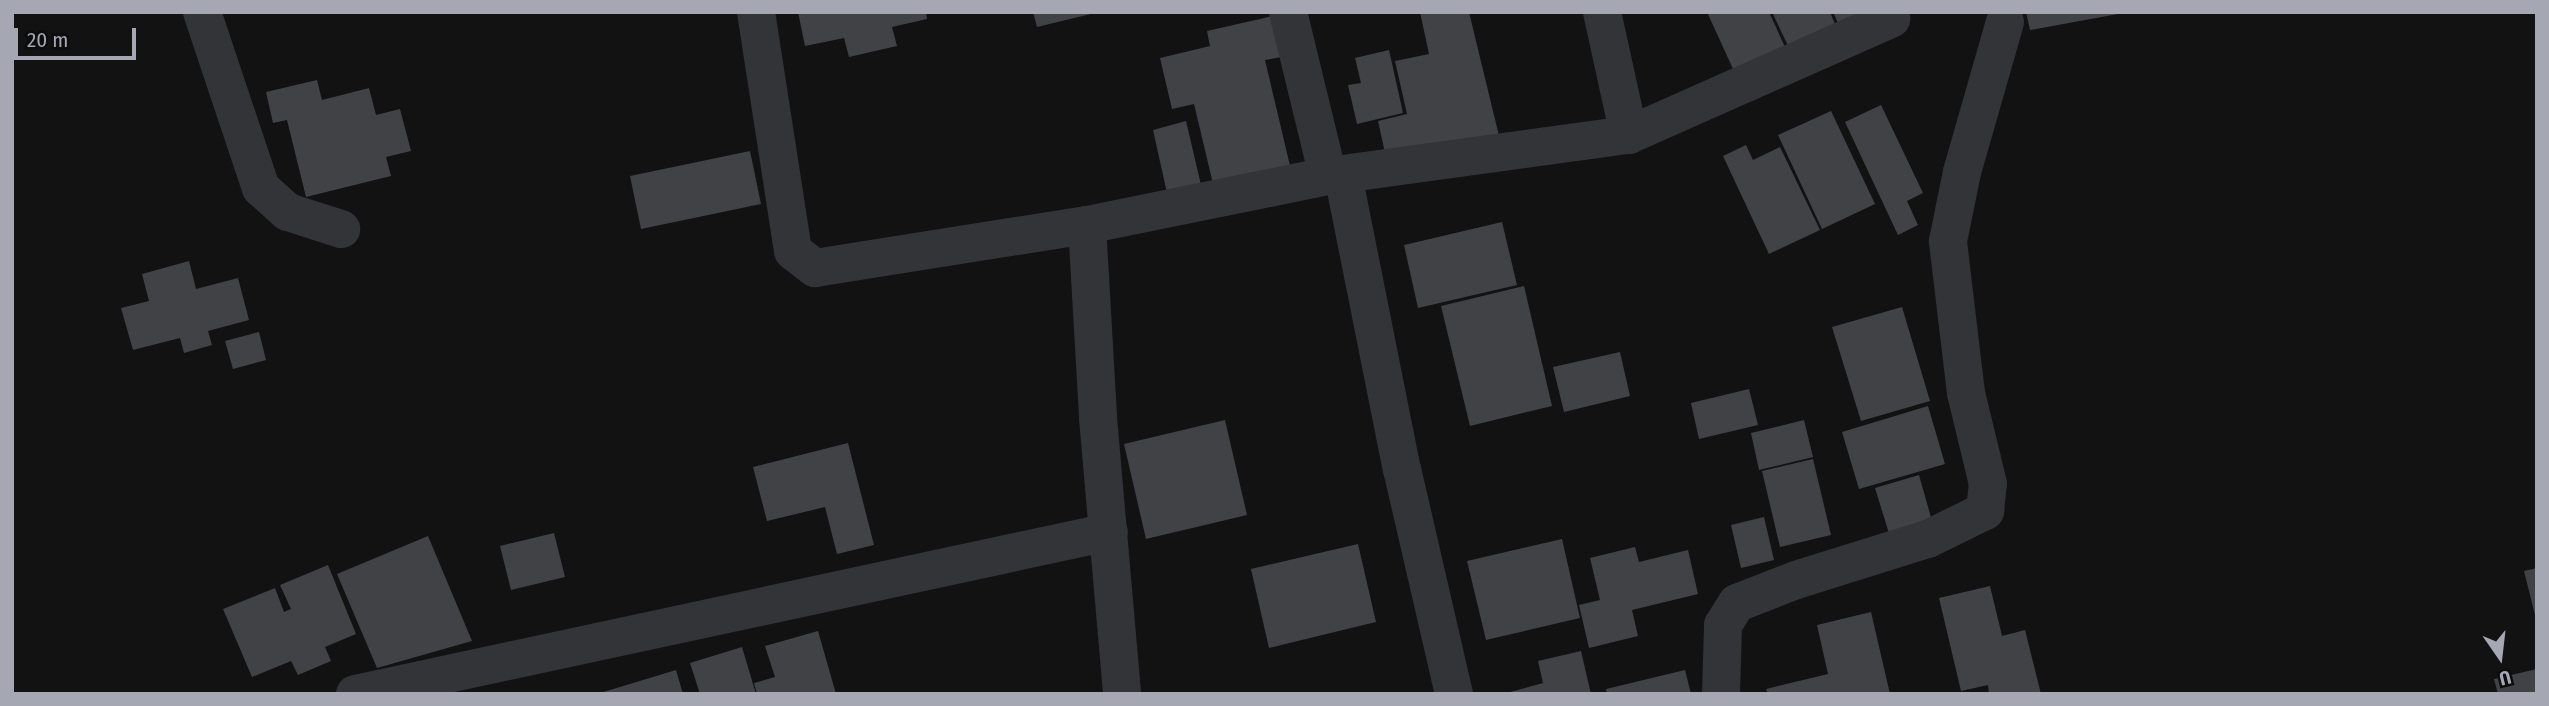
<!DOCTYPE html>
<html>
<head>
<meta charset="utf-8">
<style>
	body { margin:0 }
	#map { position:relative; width:2549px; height:706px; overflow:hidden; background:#121213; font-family:"Fira Sans Condensed",sans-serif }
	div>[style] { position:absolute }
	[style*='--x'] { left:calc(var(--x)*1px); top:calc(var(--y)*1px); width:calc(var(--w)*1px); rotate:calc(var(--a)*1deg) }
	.building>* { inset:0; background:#414246 }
	.street>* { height:38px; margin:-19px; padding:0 19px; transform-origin:19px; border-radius:19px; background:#333438 }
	span { translate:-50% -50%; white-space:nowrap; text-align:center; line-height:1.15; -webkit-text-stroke:7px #0d0d0e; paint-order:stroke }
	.frame { position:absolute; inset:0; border:14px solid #a5a7b3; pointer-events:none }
	.north { position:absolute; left:2465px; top:622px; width:70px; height:70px; -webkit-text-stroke:5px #0d0d0e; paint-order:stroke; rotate:166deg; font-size:19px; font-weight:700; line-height:28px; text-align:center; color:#a5a7b3 }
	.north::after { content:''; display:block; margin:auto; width:24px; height:32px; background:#a5a7b3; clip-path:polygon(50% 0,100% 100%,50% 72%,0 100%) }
	.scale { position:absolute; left:14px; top:28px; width:122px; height:32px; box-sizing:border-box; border:4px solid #a5a7b3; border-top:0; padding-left:9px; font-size:21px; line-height:24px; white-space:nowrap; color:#a5a7b3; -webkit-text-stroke:5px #0d0d0e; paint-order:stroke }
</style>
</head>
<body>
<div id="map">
	<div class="building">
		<i style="clip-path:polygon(798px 12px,926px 12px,927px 19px,892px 27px,897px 46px,849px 57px,844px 38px,805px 46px)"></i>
		<i style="clip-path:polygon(1033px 12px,1095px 12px,1095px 13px,1037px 27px)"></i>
		<i style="clip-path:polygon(1420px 12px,1469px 12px,1499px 136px,1387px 162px,1378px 121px,1407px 114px,1395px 61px,1429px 54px)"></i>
		<i style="clip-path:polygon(1707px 12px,1769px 12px,1790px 58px,1739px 82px)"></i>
		<i style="clip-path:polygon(1772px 12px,1830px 12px,1837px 29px,1790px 50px)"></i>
		<i style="clip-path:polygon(1833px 12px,1872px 12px,1840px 27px)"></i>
		<i style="clip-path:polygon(2026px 12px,2117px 12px,2118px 14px,2030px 30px)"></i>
		<i style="clip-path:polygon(1273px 16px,1282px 57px,1265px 60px,1291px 170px,1214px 188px,1194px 104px,1172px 109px,1160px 58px,1210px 46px,1207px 31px)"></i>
		<i style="clip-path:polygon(1389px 50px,1403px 113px,1357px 124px,1348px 85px,1361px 83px,1355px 58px)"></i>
		<i style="clip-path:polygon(317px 80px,322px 100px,369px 88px,376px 115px,400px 109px,411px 151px,386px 157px,391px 176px,306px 197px,287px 120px,273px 123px,266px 92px)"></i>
		<i style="clip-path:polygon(1881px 105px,1923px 193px,1907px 201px,1918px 225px,1898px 235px,1845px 122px)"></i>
		<i style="clip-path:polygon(1831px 111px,1875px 204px,1822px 229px,1778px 135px)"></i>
		<i style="clip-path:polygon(1186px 121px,1201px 185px,1167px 193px,1153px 130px)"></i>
		<i style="clip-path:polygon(1746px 145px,1753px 160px,1780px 147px,1820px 230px,1769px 254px,1723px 156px)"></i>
		<i style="clip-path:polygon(750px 151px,761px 204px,641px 229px,630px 176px)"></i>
		<i style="clip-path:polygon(1502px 222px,1517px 285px,1418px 308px,1404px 245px)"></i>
		<i style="clip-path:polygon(189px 261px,196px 289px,238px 278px,249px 320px,208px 331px,212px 345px,184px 353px,180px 338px,133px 350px,121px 308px,149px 301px,142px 274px)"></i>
		<i style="clip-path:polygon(1524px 286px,1552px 406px,1470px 426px,1441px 306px)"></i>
		<i style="clip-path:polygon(1902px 307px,1930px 401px,1861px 421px,1832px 327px)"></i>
		<i style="clip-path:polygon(259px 332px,266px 360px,233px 369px,225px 341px)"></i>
		<i style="clip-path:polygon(1620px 352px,1630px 396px,1564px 412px,1553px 367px)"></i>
		<i style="clip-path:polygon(1749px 389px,1758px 425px,1699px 439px,1691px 403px)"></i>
		<i style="clip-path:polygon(1928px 406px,1945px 464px,1859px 489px,1842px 432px)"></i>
		<i style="clip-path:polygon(1225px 420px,1247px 515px,1146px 539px,1124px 444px)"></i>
		<i style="clip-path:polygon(1804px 420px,1813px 457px,1759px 470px,1751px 433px)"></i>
		<i style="clip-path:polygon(848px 443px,874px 545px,837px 554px,825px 507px,767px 521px,753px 467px)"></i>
		<i style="clip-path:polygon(1813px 459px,1831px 535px,1780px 547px,1762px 471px)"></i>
		<i style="clip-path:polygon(1919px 475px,1934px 528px,1891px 540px,1875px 488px)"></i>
		<i style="clip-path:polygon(1764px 517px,1774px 560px,1741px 568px,1731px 525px)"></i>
		<i style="clip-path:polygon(554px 533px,565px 577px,511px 590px,500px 546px)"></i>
		<i style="clip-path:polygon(428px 536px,472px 641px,377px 668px,337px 574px)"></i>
		<i style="clip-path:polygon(1562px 539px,1580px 618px,1486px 640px,1467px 561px)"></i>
		<i style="clip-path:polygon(1358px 544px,1376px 622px,1269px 648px,1251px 569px)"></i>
		<i style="clip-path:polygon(1635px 547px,1639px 562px,1688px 550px,1698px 594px,1632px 610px,1638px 636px,1589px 648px,1579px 605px,1600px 600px,1590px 558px)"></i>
		<i style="clip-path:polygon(328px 565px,356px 634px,325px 647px,331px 661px,298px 675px,291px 661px,252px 677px,223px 609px,275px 588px,284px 612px,291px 609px,280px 585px)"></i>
		<i style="clip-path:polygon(2537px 568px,2537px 619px,2536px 619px,2524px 571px)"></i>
		<i style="clip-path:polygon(1990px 586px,2002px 636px,2025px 630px,2041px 694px,1989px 694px,1988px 685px,1961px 691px,1939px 598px)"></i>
		<i style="clip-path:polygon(1871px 612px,1890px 694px,1768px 694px,1766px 689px,1828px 674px,1817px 625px)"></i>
		<i style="clip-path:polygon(818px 631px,836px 694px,757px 694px,754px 683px,775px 677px,765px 646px)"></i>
		<i style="clip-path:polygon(742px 647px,756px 694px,700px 694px,690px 663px)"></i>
		<i style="clip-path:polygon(1581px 651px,1591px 694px,1503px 694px,1543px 683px,1538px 661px)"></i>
		<i style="clip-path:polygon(2537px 669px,2537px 694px,2498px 694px,2494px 679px)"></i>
		<i style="clip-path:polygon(676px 670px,683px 694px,600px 694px,600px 693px)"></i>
		<i style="clip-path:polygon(1685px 670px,1691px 694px,1607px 694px,1606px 689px)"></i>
	</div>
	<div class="street">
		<i style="--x:202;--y:12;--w:186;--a:71.5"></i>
		<i style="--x:261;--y:188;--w:36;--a:42"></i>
		<i style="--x:288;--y:212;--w:56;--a:17.8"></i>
		<i style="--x:756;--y:12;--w:242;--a:81.2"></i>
		<i style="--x:793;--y:251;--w:28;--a:38"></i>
		<i style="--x:815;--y:268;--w:275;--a:-9"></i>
		<i style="--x:1087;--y:225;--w:246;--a:-11.5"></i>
		<i style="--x:1328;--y:176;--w:169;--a:-103.7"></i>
		<i style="--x:1602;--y:12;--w:126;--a:77.6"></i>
		<i style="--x:1343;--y:175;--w:300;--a:78.7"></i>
		<i style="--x:1402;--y:469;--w:231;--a:77"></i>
		<i style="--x:1328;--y:176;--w:304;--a:-7.8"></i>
		<i style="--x:1629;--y:135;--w:287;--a:-23.9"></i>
		<i style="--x:1087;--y:225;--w:193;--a:86.7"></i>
		<i style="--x:1098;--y:418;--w:277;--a:85"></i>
		<i style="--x:355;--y:694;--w:771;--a:-12.13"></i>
		<i style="--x:1721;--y:694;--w:69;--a:-88.3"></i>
		<i style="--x:1723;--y:625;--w:26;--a:-58"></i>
		<i style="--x:1737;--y:603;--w:63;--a:-21.3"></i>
		<i style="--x:1796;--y:580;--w:138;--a:-17.3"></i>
		<i style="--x:1928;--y:539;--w:64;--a:-26.2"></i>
		<i style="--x:1985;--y:511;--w:27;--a:-84"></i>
		<i style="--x:1988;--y:484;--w:94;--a:-103.6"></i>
		<i style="--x:1966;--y:393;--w:153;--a:-96.8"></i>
		<i style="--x:1948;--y:241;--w:70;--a:-78.5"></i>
		<i style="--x:1962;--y:172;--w:156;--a:-74"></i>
	</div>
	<div class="frame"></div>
	<div class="north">U</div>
	<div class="scale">20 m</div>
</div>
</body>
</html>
